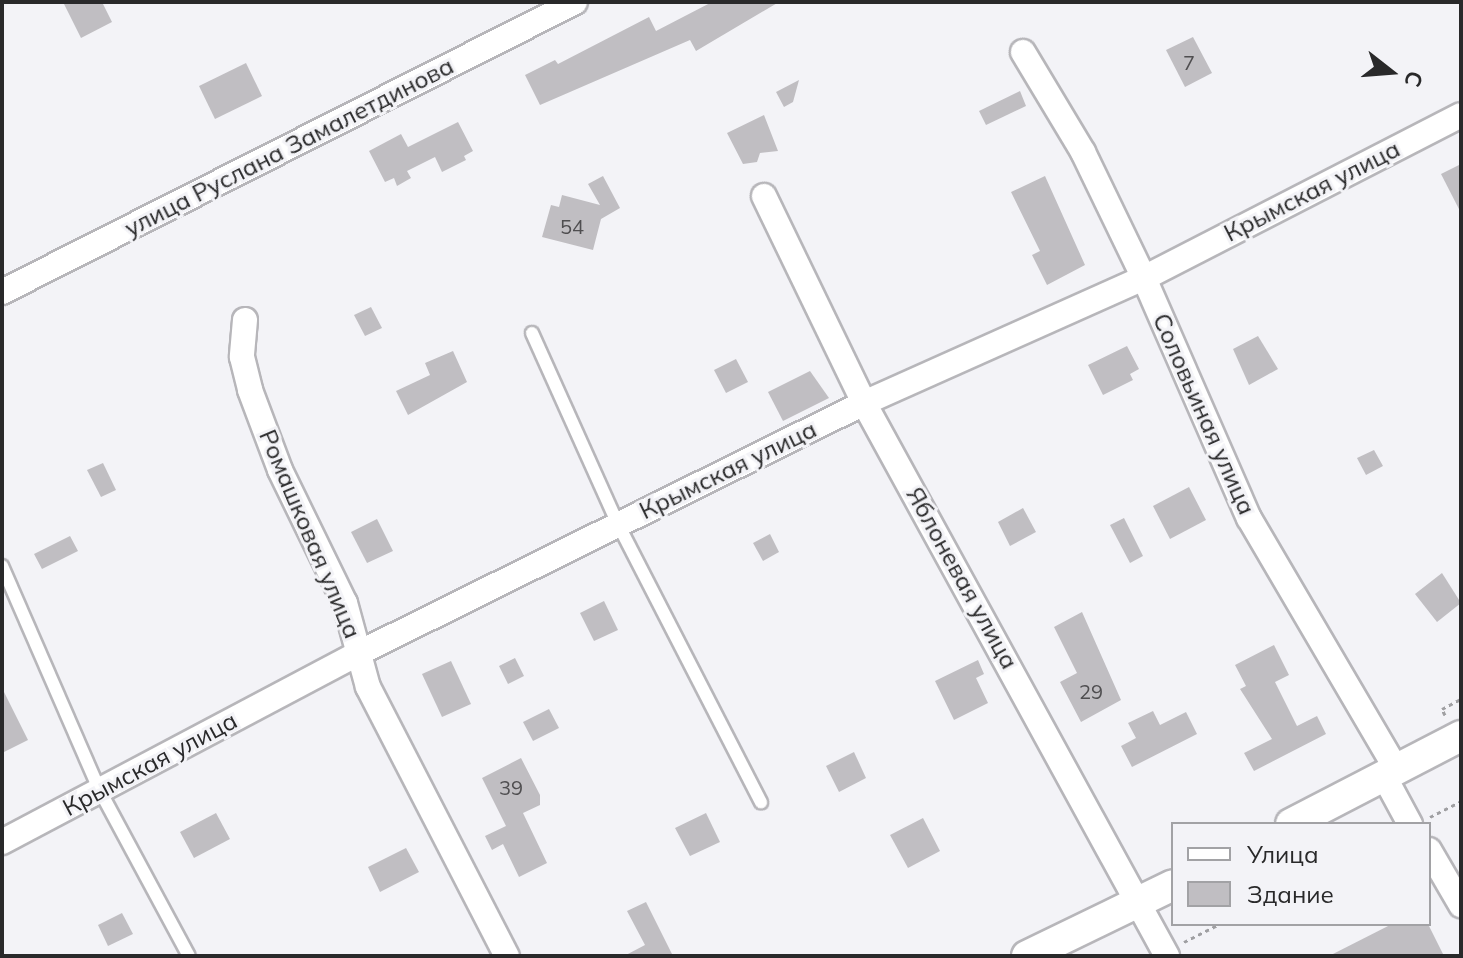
<!DOCTYPE html>
<html>
<head>
<meta charset="utf-8">
<style>
	body { margin:0 }
	#map { position:relative; width:1463px; height:958px; overflow:hidden; background:#f3f3f7; font-family:Mulish,sans-serif }
	div>[style] { position:absolute }
	[style*='--x'] { left:calc(var(--x)*1px); top:calc(var(--y)*1px); width:calc(var(--w)*1px); rotate:calc(var(--a)*1deg) }
	.building>* { inset:0; background:#c0bec2 }
	.path>* { height:3px; margin-top:-1.5px; transform-origin:0; background:repeating-linear-gradient(90deg,#9f9fa2 0 4px,transparent 0 8px) }
	.roads { filter:drop-shadow(2px 0 #b7b6ba) drop-shadow(-2px 0 #b7b6ba) drop-shadow(0 2px #b7b6ba) drop-shadow(0 -2px #b7b6ba) }
	.service>* { height:12px; margin:-6px; padding:0 6px; transform-origin:6px; border-radius:6px; background:#fff }
	.minor>* { height:24px; margin:-12px; padding:0 12px; transform-origin:12px; border-radius:12px; background:#fff }
	.tertiary>* { height:30px; margin:-15px; padding:0 15px; transform-origin:15px; border-radius:15px; background:#fff }
	span { translate:-50% -50%; white-space:nowrap; text-align:center; line-height:1.15; -webkit-text-stroke:6px #f3f3f7; paint-order:stroke }
	.number-label { font-size:20px; color:#4f4e50 }
	.number-label span { -webkit-text-stroke-width:0 }
	.street-label { font-size:24px; color:#29292a }
	.frame { position:absolute; inset:0; border:4px solid #29292a; pointer-events:none }
	.legend { position:absolute; left:1171px; top:822px; width:260px; height:104px; box-sizing:border-box; background:#f3f3f7; border:2px solid #a2a2a5; margin:0; padding:10px 14px; list-style:none; font-size:24px; color:#29292a }
	.legend li { display:flex; align-items:center; gap:16px; height:40px }
	.legend b { width:40px; border:2px solid #a2a2a5 }
	.north { position:absolute; left:1351px; top:32px; width:80px; height:80px; -webkit-text-stroke:6px #f3f3f7; paint-order:stroke; rotate:107deg; font-size:22px; font-weight:700; line-height:32px; text-align:center; color:#29292a }
	.north::after { content:''; display:block; margin:auto; width:28px; height:36px; background:#29292a; clip-path:polygon(50% 0,100% 100%,50% 72%,0 100%) }
</style>
</head>
<body>
<div id="map">
	<div class="building">
		<i style="clip-path:polygon(63px 2px,102px 2px,112px 22px,81px 38px)"></i>
		<i style="clip-path:polygon(712px 2px,779px 2px,696px 51px,690px 40px,540px 105px,525px 75px,555px 60px,558px 64px,649px 17px,656px 31px)"></i>
		<i style="clip-path:polygon(1193px 37px,1212px 73px,1185px 87px,1166px 50px)"></i>
		<i style="clip-path:polygon(246px 63px,262px 96px,215px 119px,199px 86px)"></i>
		<i style="clip-path:polygon(799px 80px,793px 102px,784px 107px,776px 92px)"></i>
		<i style="clip-path:polygon(1020px 91px,1026px 106px,986px 125px,979px 111px)"></i>
		<i style="clip-path:polygon(764px 115px,778px 151px,760px 153px,757px 162px,743px 164px,727px 133px)"></i>
		<i style="clip-path:polygon(458px 122px,473px 151px,464px 156px,466px 160px,442px 172px,435px 157px,407px 171px,411px 178px,397px 186px,394px 178px,385px 182px,369px 151px,401px 134px,408px 147px)"></i>
		<i style="clip-path:polygon(1461px 164px,1461px 213px,1441px 174px)"></i>
		<i style="clip-path:polygon(603px 176px,620px 208px,601px 219px,593px 250px,542px 237px,551px 205px,559px 207px,562px 195px,600px 205px,588px 184px)"></i>
		<i style="clip-path:polygon(1045px 176px,1085px 265px,1047px 285px,1032px 255px,1040px 251px,1011px 192px)"></i>
		<i style="clip-path:polygon(371px 307px,382px 328px,365px 336px,354px 315px)"></i>
		<i style="clip-path:polygon(1258px 336px,1278px 369px,1249px 385px,1233px 349px)"></i>
		<i style="clip-path:polygon(1127px 346px,1139px 369px,1130px 374px,1133px 380px,1103px 395px,1088px 365px)"></i>
		<i style="clip-path:polygon(453px 351px,467px 382px,408px 415px,396px 391px,430px 375px,425px 363px)"></i>
		<i style="clip-path:polygon(736px 359px,748px 382px,726px 393px,714px 370px)"></i>
		<i style="clip-path:polygon(810px 371px,829px 398px,783px 421px,768px 392px)"></i>
		<i style="clip-path:polygon(1374px 450px,1383px 466px,1366px 475px,1357px 458px)"></i>
		<i style="clip-path:polygon(103px 463px,116px 490px,101px 497px,87px 470px)"></i>
		<i style="clip-path:polygon(1189px 487px,1206px 520px,1170px 539px,1153px 506px)"></i>
		<i style="clip-path:polygon(1023px 508px,1036px 532px,1010px 546px,998px 522px)"></i>
		<i style="clip-path:polygon(1124px 518px,1143px 556px,1130px 563px,1110px 525px)"></i>
		<i style="clip-path:polygon(377px 519px,393px 551px,367px 563px,351px 532px)"></i>
		<i style="clip-path:polygon(770px 534px,779px 552px,763px 561px,753px 543px)"></i>
		<i style="clip-path:polygon(70px 536px,78px 551px,42px 569px,34px 554px)"></i>
		<i style="clip-path:polygon(1442px 573px,1461px 603px,1437px 622px,1415px 594px)"></i>
		<i style="clip-path:polygon(604px 601px,618px 630px,594px 641px,580px 613px)"></i>
		<i style="clip-path:polygon(1082px 612px,1121px 700px,1081px 722px,1060px 682px,1077px 673px,1054px 627px)"></i>
		<i style="clip-path:polygon(1274px 645px,1289px 675px,1275px 682px,1297px 726px,1317px 716px,1326px 734px,1254px 771px,1244px 753px,1272px 739px,1240px 689px,1246px 686px,1235px 665px)"></i>
		<i style="clip-path:polygon(515px 658px,524px 676px,508px 684px,499px 666px)"></i>
		<i style="clip-path:polygon(978px 660px,984px 674px,976px 678px,988px 703px,954px 720px,935px 681px)"></i>
		<i style="clip-path:polygon(451px 661px,471px 704px,442px 717px,422px 674px)"></i>
		<i style="clip-path:polygon(2px 688px,28px 740px,2px 753px)"></i>
		<i style="clip-path:polygon(549px 709px,559px 728px,533px 741px,523px 722px)"></i>
		<i style="clip-path:polygon(1153px 711px,1160px 725px,1186px 712px,1197px 734px,1132px 767px,1121px 746px,1136px 738px,1128px 723px)"></i>
		<i style="clip-path:polygon(854px 752px,866px 778px,839px 792px,826px 766px)"></i>
		<i style="clip-path:polygon(521px 758px,540px 795px,540px 805px,523px 813px,547px 863px,519px 877px,503px 844px,492px 850px,485px 836px,506px 826px,482px 778px)"></i>
		<i style="clip-path:polygon(216px 813px,230px 839px,194px 858px,180px 832px)"></i>
		<i style="clip-path:polygon(706px 813px,720px 842px,690px 856px,675px 828px)"></i>
		<i style="clip-path:polygon(923px 818px,940px 851px,908px 868px,890px 835px)"></i>
		<i style="clip-path:polygon(406px 848px,419px 872px,380px 892px,368px 867px)"></i>
		<i style="clip-path:polygon(646px 902px,673px 956px,624px 956px,645px 945px,627px 911px)"></i>
		<i style="clip-path:polygon(122px 913px,133px 934px,108px 946px,98px 925px)"></i>
		<i style="clip-path:polygon(1392px 924px,1428px 924px,1444px 956px,1329px 956px)"></i>
	</div>
	<div class="path">
		<i style="--x:1445;--y:715;--w:7;--a:-117"></i>
		<i style="--x:1442;--y:709;--w:21;--a:-28"></i>
		<i style="--x:1430;--y:817;--w:35;--a:-27"></i>
		<i style="--x:1184;--y:942;--w:39;--a:-27"></i>
	</div>
	<div class="roads">
		<div class="service">
			<i style="--x:532;--y:333;--w:209;--a:65.8"></i>
			<i style="--x:618;--y:524;--w:313;--a:62.8"></i>
			<i style="--x:2;--y:566;--w:245;--a:66.5"></i>
			<i style="--x:100;--y:791;--w:187;--a:61.7"></i>
		</div>
		<div class="minor">
			<i style="--x:1023;--y:52;--w:117;--a:59"></i>
			<i style="--x:1083;--y:152;--w:140;--a:64.2"></i>
			<i style="--x:1144;--y:278;--w:262;--a:66.4"></i>
			<i style="--x:1249;--y:518;--w:291;--a:59.6"></i>
			<i style="--x:764;--y:196;--w:230;--a:64.2"></i>
			<i style="--x:864;--y:403;--w:631;--a:61.28"></i>
			<i style="--x:2;--y:292;--w:642;--a:-26.84"></i>
			<i style="--x:245;--y:320;--w:37;--a:95"></i>
			<i style="--x:242;--y:357;--w:34;--a:76"></i>
			<i style="--x:250;--y:390;--w:85;--a:69.4"></i>
			<i style="--x:280;--y:470;--w:148;--a:64"></i>
			<i style="--x:345;--y:603;--w:87;--a:74.7"></i>
			<i style="--x:368;--y:687;--w:303;--a:62.7"></i>
			<i style="--x:1384;--y:776;--w:55;--a:61.6"></i>
			<i style="--x:2;--y:842;--w:404;--a:-27.9"></i>
			<i style="--x:359;--y:653;--w:563;--a:-26.34"></i>
			<i style="--x:864;--y:403;--w:307;--a:-24.1"></i>
			<i style="--x:1144;--y:278;--w:356;--a:-27.2"></i>
			<i style="--x:1429;--y:850;--w:64;--a:59.8"></i>
		</div>
		<div class="tertiary">
			<i style="--x:1291;--y:824;--w:191;--a:-27.4"></i>
			<i style="--x:1027;--y:956;--w:162;--a:-25.9"></i>
		</div>
	</div>
	<div class="number-label">
		<span style="left:1189px;top:62px">7</span>
		<span style="left:572px;top:226px">54</span>
		<span style="left:1091px;top:691px">29</span>
		<span style="left:511px;top:787px">39</span>
	</div>
	<div class="street-label">
		<span style="left:289px;top:147px;rotate:-27deg">улица Руслана Замалетдинова</span>
		<span style="left:1312px;top:191px;rotate:-27deg">Крымская улица</span>
		<span style="left:1204px;top:414px;rotate:66deg">Соловьиная улица</span>
		<span style="left:728px;top:470px;rotate:-26deg">Крымская улица</span>
		<span style="left:310px;top:534px;rotate:67deg">Ромашковая улица</span>
		<span style="left:962px;top:578px;rotate:61deg">Яблоневая улица</span>
		<span style="left:150px;top:764px;rotate:-28deg">Крымская улица</span>
	</div>
	<div class="frame"></div>
	<ul class="legend">
	<li><b style="height:10px;background:#fff"></b>Улица</li>
	<li><b style="height:22px;background:#c0bec2"></b>Здание</li>
	</ul>
	<div class="north">С</div>
</div>
</body>
</html>
